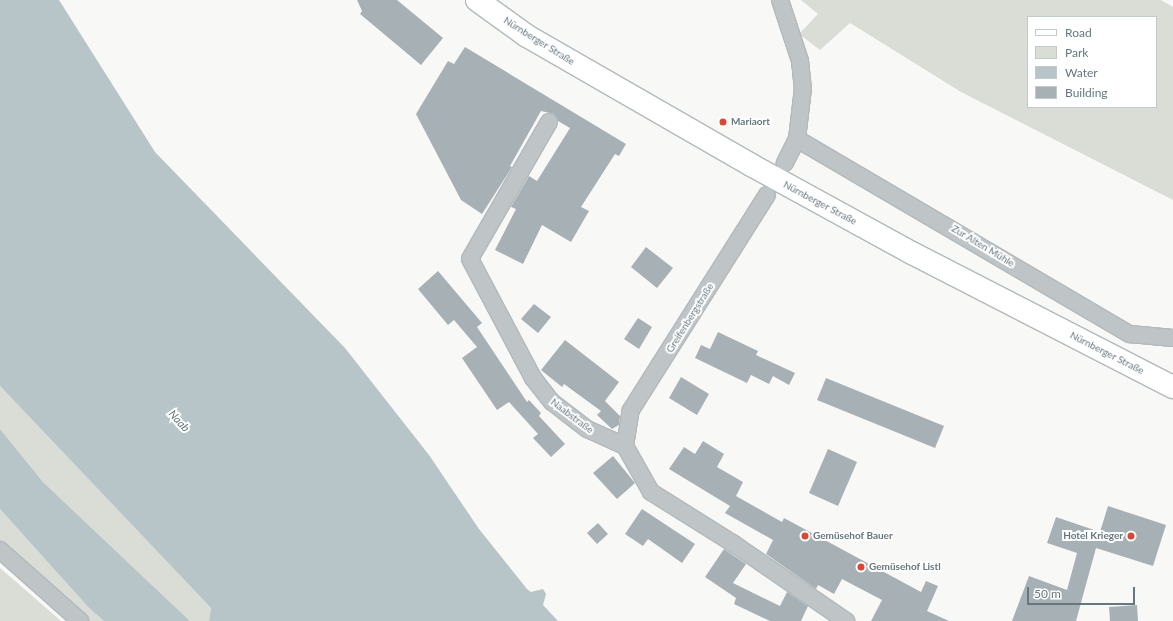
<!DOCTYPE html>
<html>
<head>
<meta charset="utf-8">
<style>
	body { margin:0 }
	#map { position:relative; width:1173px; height:621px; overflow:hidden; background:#f8f8f6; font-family:Lato,sans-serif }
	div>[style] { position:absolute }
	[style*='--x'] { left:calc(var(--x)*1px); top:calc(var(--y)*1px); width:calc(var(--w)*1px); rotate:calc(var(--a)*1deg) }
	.green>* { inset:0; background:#d9ddd5 }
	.water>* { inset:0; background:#b8c5c8 }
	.building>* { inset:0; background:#a7b1b5 }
	.roads { filter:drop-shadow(1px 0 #b2b9bc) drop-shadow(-1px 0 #b2b9bc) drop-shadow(0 1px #b2b9bc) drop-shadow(0 -1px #b2b9bc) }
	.minor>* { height:16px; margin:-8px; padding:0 8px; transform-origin:8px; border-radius:8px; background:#bfc5c7 }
	.secondary>* { height:22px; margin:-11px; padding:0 11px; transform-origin:11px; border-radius:11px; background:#fff }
	.dots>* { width:11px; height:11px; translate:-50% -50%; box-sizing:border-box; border:2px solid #fff; border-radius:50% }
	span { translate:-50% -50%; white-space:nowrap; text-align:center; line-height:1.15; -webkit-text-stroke:4px #fff; paint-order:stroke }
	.street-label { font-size:10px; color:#65777f }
	.poi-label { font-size:10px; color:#65777f; font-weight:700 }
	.left { translate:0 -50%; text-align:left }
	.right { translate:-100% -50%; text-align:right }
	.water-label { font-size:11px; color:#607679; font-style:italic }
	.legend { position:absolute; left:1027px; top:16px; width:130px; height:92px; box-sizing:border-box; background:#fff; border:1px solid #c1c9cc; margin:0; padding:5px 7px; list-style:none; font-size:12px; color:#65777f }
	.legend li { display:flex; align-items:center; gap:8px; height:20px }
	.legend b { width:20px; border:1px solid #c1c9cc }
	.scale { position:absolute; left:1027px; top:587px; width:108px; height:18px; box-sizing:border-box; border:2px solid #65777f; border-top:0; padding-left:5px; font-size:12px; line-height:14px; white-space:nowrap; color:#65777f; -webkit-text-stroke:3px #fff; paint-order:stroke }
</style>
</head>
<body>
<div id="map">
	<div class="green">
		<i style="clip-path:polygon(evenodd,801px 0,1161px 0,1173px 7px,1173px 200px,961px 92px,850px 23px,820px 50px,799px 34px,818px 14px,801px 0,1028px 17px,1156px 17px,1156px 107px,1028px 107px,1028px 17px)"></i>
		<i style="clip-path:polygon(0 386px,211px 608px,209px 621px,190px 621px,43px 482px,0 429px)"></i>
		<i style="clip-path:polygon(0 509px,89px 608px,104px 621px,87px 621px,0 541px)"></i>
		<i style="clip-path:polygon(0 568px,21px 586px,61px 621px,0 621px)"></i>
	</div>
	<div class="water">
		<i style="clip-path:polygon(0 0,59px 0,155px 152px,345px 348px,429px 455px,479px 529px,527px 589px,531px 592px,543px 589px,546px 594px,543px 605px,558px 621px,209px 621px,211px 608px,0 386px)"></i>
		<i style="clip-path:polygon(0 429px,43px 482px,190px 621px,104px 621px,89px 608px,0 509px)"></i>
	</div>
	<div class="building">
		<i style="clip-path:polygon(357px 0,397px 0,443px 38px,421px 65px,360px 14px,362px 11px)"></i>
		<i style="clip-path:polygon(465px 47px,626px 144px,619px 156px,615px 154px,581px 207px,589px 211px,571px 242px,542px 225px,523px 264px,495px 250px,516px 209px,511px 207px,529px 176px,537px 181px,570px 128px,558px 121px,554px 114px,541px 111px,510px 166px,512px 167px,482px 214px,461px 200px,416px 114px,448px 61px,454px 64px)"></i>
		<i style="clip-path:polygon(646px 247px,673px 268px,657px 288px,631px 267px)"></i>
		<i style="clip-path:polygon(438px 271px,482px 323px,477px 327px,527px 402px,529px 400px,541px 413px,539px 416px,565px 444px,551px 457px,533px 438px,538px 434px,509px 402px,497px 410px,462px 358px,477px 347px,454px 320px,448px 325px,418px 289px)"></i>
		<i style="clip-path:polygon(534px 304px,551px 317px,538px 333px,521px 319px)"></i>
		<i style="clip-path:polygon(638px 318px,652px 327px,639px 349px,624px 339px)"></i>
		<i style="clip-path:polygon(718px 332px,758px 351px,756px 355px,795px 373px,789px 385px,773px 376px,769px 384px,751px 375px,747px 383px,695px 358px,701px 345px,710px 349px)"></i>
		<i style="clip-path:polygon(565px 340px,619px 382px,605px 401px,620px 416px,619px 425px,612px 429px,597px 415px,601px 411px,564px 384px,562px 387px,541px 370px)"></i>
		<i style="clip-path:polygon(681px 377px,709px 394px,697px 415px,669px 398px)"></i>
		<i style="clip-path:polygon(826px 378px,944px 426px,935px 448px,817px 400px)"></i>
		<i style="clip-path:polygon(703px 441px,724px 454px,717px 467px,743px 482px,736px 496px,782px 522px,784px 518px,921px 592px,926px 581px,938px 586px,927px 611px,949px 621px,871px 621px,882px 600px,842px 579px,834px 594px,818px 585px,816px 589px,766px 554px,773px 540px,725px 513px,730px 506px,669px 469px,684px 447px,695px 454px)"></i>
		<i style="clip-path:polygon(828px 449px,857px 462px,838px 506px,809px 493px)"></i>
		<i style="clip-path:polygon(613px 456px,635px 483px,617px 499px,593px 473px)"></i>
		<i style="clip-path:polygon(1108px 506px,1166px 525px,1153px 566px,1096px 548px,1076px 621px,1012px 621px,1029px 576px,1067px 590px,1077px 553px,1047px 543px,1056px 517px,1100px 532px)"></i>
		<i style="clip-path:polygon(642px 509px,695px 544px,682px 563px,648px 539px,643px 546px,625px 534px)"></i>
		<i style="clip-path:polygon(598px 523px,608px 534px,597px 544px,587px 533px)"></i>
		<i style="clip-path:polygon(724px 549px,746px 564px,733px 583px,780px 606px,787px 592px,808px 606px,801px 621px,770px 621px,734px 604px,736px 598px,705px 577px)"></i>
		<i style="clip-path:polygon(1137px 605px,1138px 621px,1110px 621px,1109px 607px)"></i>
	</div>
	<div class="roads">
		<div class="minor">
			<i style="--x:780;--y:0;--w:64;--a:71.8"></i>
			<i style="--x:800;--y:61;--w:27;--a:84"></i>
			<i style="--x:803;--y:88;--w:51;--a:96.7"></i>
			<i style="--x:797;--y:139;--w:27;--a:117"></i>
			<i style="--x:549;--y:122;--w:158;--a:120"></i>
			<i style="--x:470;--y:259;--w:135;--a:62.1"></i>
			<i style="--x:533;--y:378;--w:31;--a:52"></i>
			<i style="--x:552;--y:402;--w:44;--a:37.6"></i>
			<i style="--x:587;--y:429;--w:42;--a:24.1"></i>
			<i style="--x:625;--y:446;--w:53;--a:60.5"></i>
			<i style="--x:651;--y:492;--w:98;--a:32.1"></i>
			<i style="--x:734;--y:544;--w:136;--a:34.5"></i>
			<i style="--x:797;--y:139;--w:386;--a:30.4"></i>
			<i style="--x:1130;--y:334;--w:43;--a:5.3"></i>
			<i style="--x:625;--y:446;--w:36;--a:-81"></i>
			<i style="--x:631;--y:410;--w:254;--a:-57.7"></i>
			<i style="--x:0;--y:550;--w:107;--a:41.6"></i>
		</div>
		<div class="secondary">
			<i style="--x:477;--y:0;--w:62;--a:35.8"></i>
			<i style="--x:527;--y:36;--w:258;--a:29.9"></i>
			<i style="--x:751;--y:165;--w:183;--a:28.7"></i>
			<i style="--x:912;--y:253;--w:293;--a:27.2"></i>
		</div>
	</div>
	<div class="dots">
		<i style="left:723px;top:122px;background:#d94736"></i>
		<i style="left:805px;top:536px;background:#d94736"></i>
		<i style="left:1131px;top:536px;background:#d94736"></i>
		<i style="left:861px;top:567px;background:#d94736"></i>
	</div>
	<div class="street-label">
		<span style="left:539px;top:41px;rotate:32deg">Nürnberger Straße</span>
		<span style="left:820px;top:203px;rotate:28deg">Nürnberger Straße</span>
		<span style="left:983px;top:246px;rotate:31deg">Zur Alten Mühle</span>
		<span style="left:690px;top:318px;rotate:-58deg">Greifenbergstraße</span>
		<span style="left:1107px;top:353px;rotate:27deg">Nürnberger Straße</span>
		<span style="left:572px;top:416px;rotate:37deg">Naabstraße</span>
	</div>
	<div class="poi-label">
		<span class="left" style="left:731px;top:122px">Mariaort</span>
		<span class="left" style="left:813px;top:536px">Gemüsehof Bauer</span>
		<span class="right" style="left:1123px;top:536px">Hotel Krieger</span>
		<span class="left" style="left:869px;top:567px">Gemüsehof Listl</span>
	</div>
	<div class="water-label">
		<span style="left:179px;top:421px;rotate:48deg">Naab</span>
	</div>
	<ul class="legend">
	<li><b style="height:5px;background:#fff"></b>Road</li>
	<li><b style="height:11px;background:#d9ddd5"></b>Park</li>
	<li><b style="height:11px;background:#b8c5c8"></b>Water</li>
	<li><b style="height:11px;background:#a7b1b5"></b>Building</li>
	</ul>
	<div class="scale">50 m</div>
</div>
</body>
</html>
